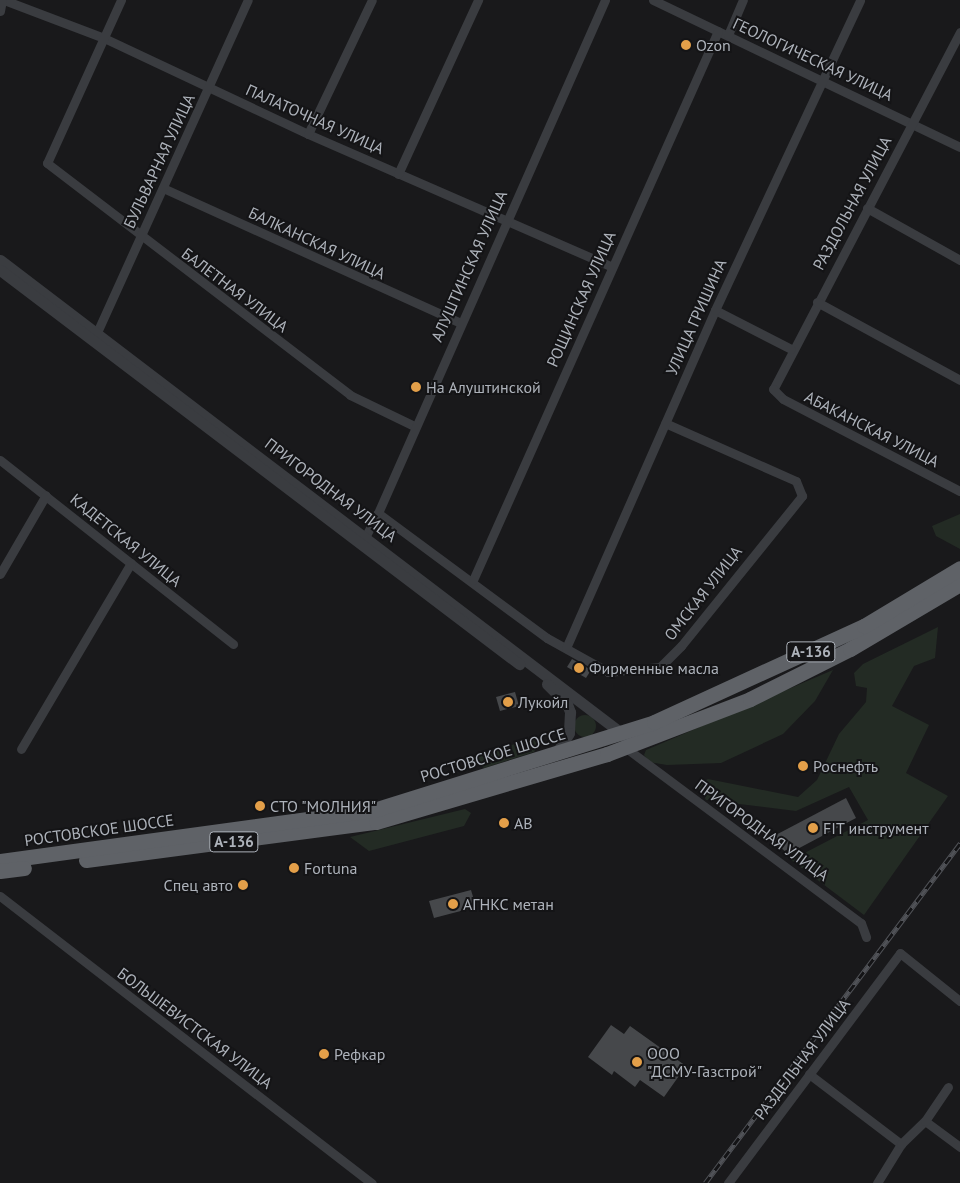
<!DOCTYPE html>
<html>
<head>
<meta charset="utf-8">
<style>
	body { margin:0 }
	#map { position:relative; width:960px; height:1183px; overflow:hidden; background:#19191b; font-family:"PT Sans",sans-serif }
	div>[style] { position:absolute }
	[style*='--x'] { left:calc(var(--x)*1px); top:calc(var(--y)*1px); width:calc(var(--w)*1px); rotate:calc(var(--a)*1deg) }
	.green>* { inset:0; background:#232b24 }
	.round { border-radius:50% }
	.building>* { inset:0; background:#46484b }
	.minor>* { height:9px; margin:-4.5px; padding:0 4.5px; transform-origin:4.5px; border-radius:4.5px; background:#3a3c40 }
	.tertiary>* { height:11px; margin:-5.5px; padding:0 5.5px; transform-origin:5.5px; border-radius:5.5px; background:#3a3c40 }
	.trunk>* { height:15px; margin:-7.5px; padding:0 7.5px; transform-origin:7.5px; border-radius:7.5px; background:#5f6267 }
	.rail>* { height:4.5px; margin-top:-2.25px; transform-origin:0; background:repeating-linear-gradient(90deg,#141416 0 8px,#505257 0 16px); box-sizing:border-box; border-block:1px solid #505257 }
	.dots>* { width:14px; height:14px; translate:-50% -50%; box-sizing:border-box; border:2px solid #141416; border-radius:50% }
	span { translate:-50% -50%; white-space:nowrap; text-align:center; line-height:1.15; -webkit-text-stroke:4px #141416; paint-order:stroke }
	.shield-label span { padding:1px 4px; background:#141416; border:1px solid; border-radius:4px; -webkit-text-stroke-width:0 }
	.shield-label { font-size:15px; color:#adb2ba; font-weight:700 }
	.poi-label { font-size:16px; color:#adb2ba }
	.left { translate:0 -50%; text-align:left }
	.right { translate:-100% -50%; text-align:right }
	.street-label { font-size:16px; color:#adb2ba }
</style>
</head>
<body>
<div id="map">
	<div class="green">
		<i style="clip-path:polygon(960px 514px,960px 549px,936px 536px,932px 526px)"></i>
		<i style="clip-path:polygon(938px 627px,935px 658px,914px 666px,892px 706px,929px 725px,906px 773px,948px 796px,864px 915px,791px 860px,868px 820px,849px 787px,796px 811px,706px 800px,697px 785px,708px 779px,798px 797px,817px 780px,839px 734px,866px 702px,867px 688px,856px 686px,854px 673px,863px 664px)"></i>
		<i style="clip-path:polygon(833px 670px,815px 701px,783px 734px,721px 763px,667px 765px,649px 762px,644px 755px,646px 750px)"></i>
		<i class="round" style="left:574px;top:715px;width:22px;height:22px"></i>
		<i style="clip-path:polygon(533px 739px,539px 745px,534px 752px,484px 768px,476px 763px,480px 754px)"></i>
		<i style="clip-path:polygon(465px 809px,471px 813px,464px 826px,369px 851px,350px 837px)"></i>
	</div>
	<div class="building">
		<i style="clip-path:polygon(572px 659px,591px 670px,586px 678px,567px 667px)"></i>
		<i style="clip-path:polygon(515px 692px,519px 706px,500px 711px,496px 697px)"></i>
		<i style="clip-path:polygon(846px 798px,856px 818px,788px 854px,770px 838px)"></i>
		<i style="clip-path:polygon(471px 890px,476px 907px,434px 918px,429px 901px)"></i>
		<i style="clip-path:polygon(611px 1025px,624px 1034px,630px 1026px,686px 1066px,664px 1097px,640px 1080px,635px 1087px,614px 1071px,612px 1075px,588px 1057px)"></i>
	</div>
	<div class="minor">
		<i style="--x:4;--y:0;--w:107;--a:20.8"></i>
		<i style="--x:104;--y:38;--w:225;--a:25.2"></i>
		<i style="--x:308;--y:134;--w:332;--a:23.6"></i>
		<i style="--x:121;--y:0;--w:179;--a:114.4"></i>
		<i style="--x:47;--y:163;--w:382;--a:37.4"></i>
		<i style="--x:350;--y:395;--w:71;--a:25.8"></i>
		<i style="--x:653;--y:0;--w:340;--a:25.6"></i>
		<i style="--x:0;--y:11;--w:11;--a:-80"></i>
		<i style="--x:960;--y:32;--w:403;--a:117.6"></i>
		<i style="--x:773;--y:389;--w:14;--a:45"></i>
		<i style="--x:783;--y:399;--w:199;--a:27.5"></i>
		<i style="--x:728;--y:35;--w:38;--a:-67"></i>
		<i style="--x:308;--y:134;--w:148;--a:-64.5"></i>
		<i style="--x:398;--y:174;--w:192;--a:-65.3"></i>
		<i style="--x:163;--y:188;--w:326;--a:24.4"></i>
		<i style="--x:867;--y:208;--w:107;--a:29.2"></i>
		<i style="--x:817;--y:302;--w:163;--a:28.6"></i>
		<i style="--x:715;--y:310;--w:85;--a:27.2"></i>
		<i style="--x:94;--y:339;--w:372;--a:-65.6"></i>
		<i style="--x:0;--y:460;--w:297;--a:38.3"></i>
		<i style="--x:378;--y:513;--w:210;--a:36.5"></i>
		<i style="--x:547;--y:638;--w:70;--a:29.1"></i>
		<i style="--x:608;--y:672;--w:52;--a:-5.5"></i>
		<i style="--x:660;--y:667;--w:30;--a:-45"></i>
		<i style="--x:681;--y:646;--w:193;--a:-51.1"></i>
		<i style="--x:802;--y:496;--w:16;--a:-112"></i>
		<i style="--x:796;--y:481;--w:143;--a:-156.1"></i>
		<i style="--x:362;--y:543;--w:34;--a:-62"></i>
		<i style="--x:378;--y:513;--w:561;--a:-66.13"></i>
		<i style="--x:0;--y:574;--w:91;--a:-59.8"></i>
		<i style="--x:473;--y:580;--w:601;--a:-65.95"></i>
		<i style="--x:566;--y:648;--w:369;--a:-66.2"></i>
		<i style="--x:715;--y:310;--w:342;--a:-64.9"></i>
		<i style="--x:626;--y:748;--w:293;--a:36.7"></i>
		<i style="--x:861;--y:923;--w:15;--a:70"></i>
		<i style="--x:21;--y:749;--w:216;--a:-59.4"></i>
		<i style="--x:0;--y:896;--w:470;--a:37.7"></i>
		<i style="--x:809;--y:1074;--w:116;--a:37.3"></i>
		<i style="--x:925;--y:1121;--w:44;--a:36.6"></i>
		<i style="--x:728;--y:1183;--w:287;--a:-53.2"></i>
		<i style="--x:900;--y:953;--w:77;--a:38.7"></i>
		<i style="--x:877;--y:1183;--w:46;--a:-58.4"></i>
		<i style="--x:901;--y:1144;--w:33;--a:-44"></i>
		<i style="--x:925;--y:1121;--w:41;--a:-55.9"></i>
	</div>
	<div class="tertiary">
		<i style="--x:0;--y:260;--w:786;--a:37.29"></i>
		<i style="--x:0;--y:270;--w:652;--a:37.2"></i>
		<i style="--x:547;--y:684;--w:28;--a:45"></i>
		<i style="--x:567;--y:704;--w:9;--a:69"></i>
		<i style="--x:570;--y:712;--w:21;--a:93"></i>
		<i style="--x:569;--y:733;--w:25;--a:122"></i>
	</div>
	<div class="trunk">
		<i style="--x:86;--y:860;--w:292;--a:-7.5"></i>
		<i style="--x:376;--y:822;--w:241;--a:-16.4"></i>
		<i style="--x:607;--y:754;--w:153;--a:-21"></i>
		<i style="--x:750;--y:699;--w:112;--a:-26.6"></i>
		<i style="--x:850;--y:649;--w:128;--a:-30.6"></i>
		<i style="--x:0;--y:861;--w:377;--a:-7.8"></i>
		<i style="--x:374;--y:810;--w:294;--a:-17.4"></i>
		<i style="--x:654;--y:722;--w:231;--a:-24.6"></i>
		<i style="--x:864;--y:626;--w:112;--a:-31.1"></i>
		<i style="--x:0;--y:871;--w:24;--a:-7"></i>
	</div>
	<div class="rail">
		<i style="--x:705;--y:1183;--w:425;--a:-53.1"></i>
	</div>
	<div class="dots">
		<i style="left:686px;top:45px;background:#e39f49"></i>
		<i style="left:416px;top:387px;background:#e39f49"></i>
		<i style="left:579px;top:668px;background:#e39f49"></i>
		<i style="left:508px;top:702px;background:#e39f49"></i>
		<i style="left:803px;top:766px;background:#e39f49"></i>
		<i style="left:260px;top:806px;background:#e39f49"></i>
		<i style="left:504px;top:823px;background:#e39f49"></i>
		<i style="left:813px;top:828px;background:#e39f49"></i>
		<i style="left:294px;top:868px;background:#e39f49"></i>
		<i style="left:243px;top:885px;background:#e39f49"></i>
		<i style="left:453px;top:904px;background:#e39f49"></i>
		<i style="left:324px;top:1054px;background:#e39f49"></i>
		<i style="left:637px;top:1062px;background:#e39f49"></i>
	</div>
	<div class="shield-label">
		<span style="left:811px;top:652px">А-136</span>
		<span style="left:234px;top:842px">А-136</span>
	</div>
	<div class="poi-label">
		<span class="left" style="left:696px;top:45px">Ozon</span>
		<span class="left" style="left:426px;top:387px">На Алуштинской</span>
		<span class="left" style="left:589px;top:668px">Фирменные масла</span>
		<span class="left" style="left:518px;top:702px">Лукойл</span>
		<span class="left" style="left:813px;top:766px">Роснефть</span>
		<span class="left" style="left:270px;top:806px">СТО "МОЛНИЯ"</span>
		<span class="left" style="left:514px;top:823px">АВ</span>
		<span class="left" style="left:823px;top:828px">FIT инструмент</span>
		<span class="left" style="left:304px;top:868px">Fortuna</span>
		<span class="right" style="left:233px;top:885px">Спец авто</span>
		<span class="left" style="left:463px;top:904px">АГНКС метан</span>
		<span class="left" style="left:647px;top:1062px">ООО<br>"ДСМУ-Газстрой"</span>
		<span class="left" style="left:334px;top:1054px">Рефкар</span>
	</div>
	<div class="street-label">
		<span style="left:813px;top:59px;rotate:25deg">ГЕОЛОГИЧЕСКАЯ УЛИЦА</span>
		<span style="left:315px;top:119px;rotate:24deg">ПАЛАТОЧНАЯ УЛИЦА</span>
		<span style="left:159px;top:161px;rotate:-65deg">БУЛЬВАРНАЯ УЛИЦА</span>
		<span style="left:852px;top:203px;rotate:-62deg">РАЗДОЛЬНАЯ УЛИЦА</span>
		<span style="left:317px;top:243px;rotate:25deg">БАЛКАНСКАЯ УЛИЦА</span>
		<span style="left:469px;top:266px;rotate:-66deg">АЛУШТИНСКАЯ УЛИЦА</span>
		<span style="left:235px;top:290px;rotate:37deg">БАЛЕТНАЯ УЛИЦА</span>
		<span style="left:581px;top:299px;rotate:-66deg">РОЩИНСКАЯ УЛИЦА</span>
		<span style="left:696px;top:317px;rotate:-66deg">УЛИЦА ГРИШИНА</span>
		<span style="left:872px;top:429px;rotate:27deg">АБАКАНСКАЯ УЛИЦА</span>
		<span style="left:331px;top:490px;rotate:37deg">ПРИГОРОДНАЯ УЛИЦА</span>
		<span style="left:126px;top:540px;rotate:39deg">КАДЕТСКАЯ УЛИЦА</span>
		<span style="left:703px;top:593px;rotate:-52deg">ОМСКАЯ УЛИЦА</span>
		<span style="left:493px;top:755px;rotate:-17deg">РОСТОВСКОЕ ШОССЕ</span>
		<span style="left:99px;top:830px;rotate:-8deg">РОСТОВСКОЕ ШОССЕ</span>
		<span style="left:762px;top:830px;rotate:36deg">ПРИГОРОДНАЯ УЛИЦА</span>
		<span style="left:195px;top:1028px;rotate:37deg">БОЛЬШЕВИСТСКАЯ УЛИЦА</span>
		<span style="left:802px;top:1059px;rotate:-53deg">РАЗДЕЛЬНАЯ УЛИЦА</span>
	</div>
</div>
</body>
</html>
